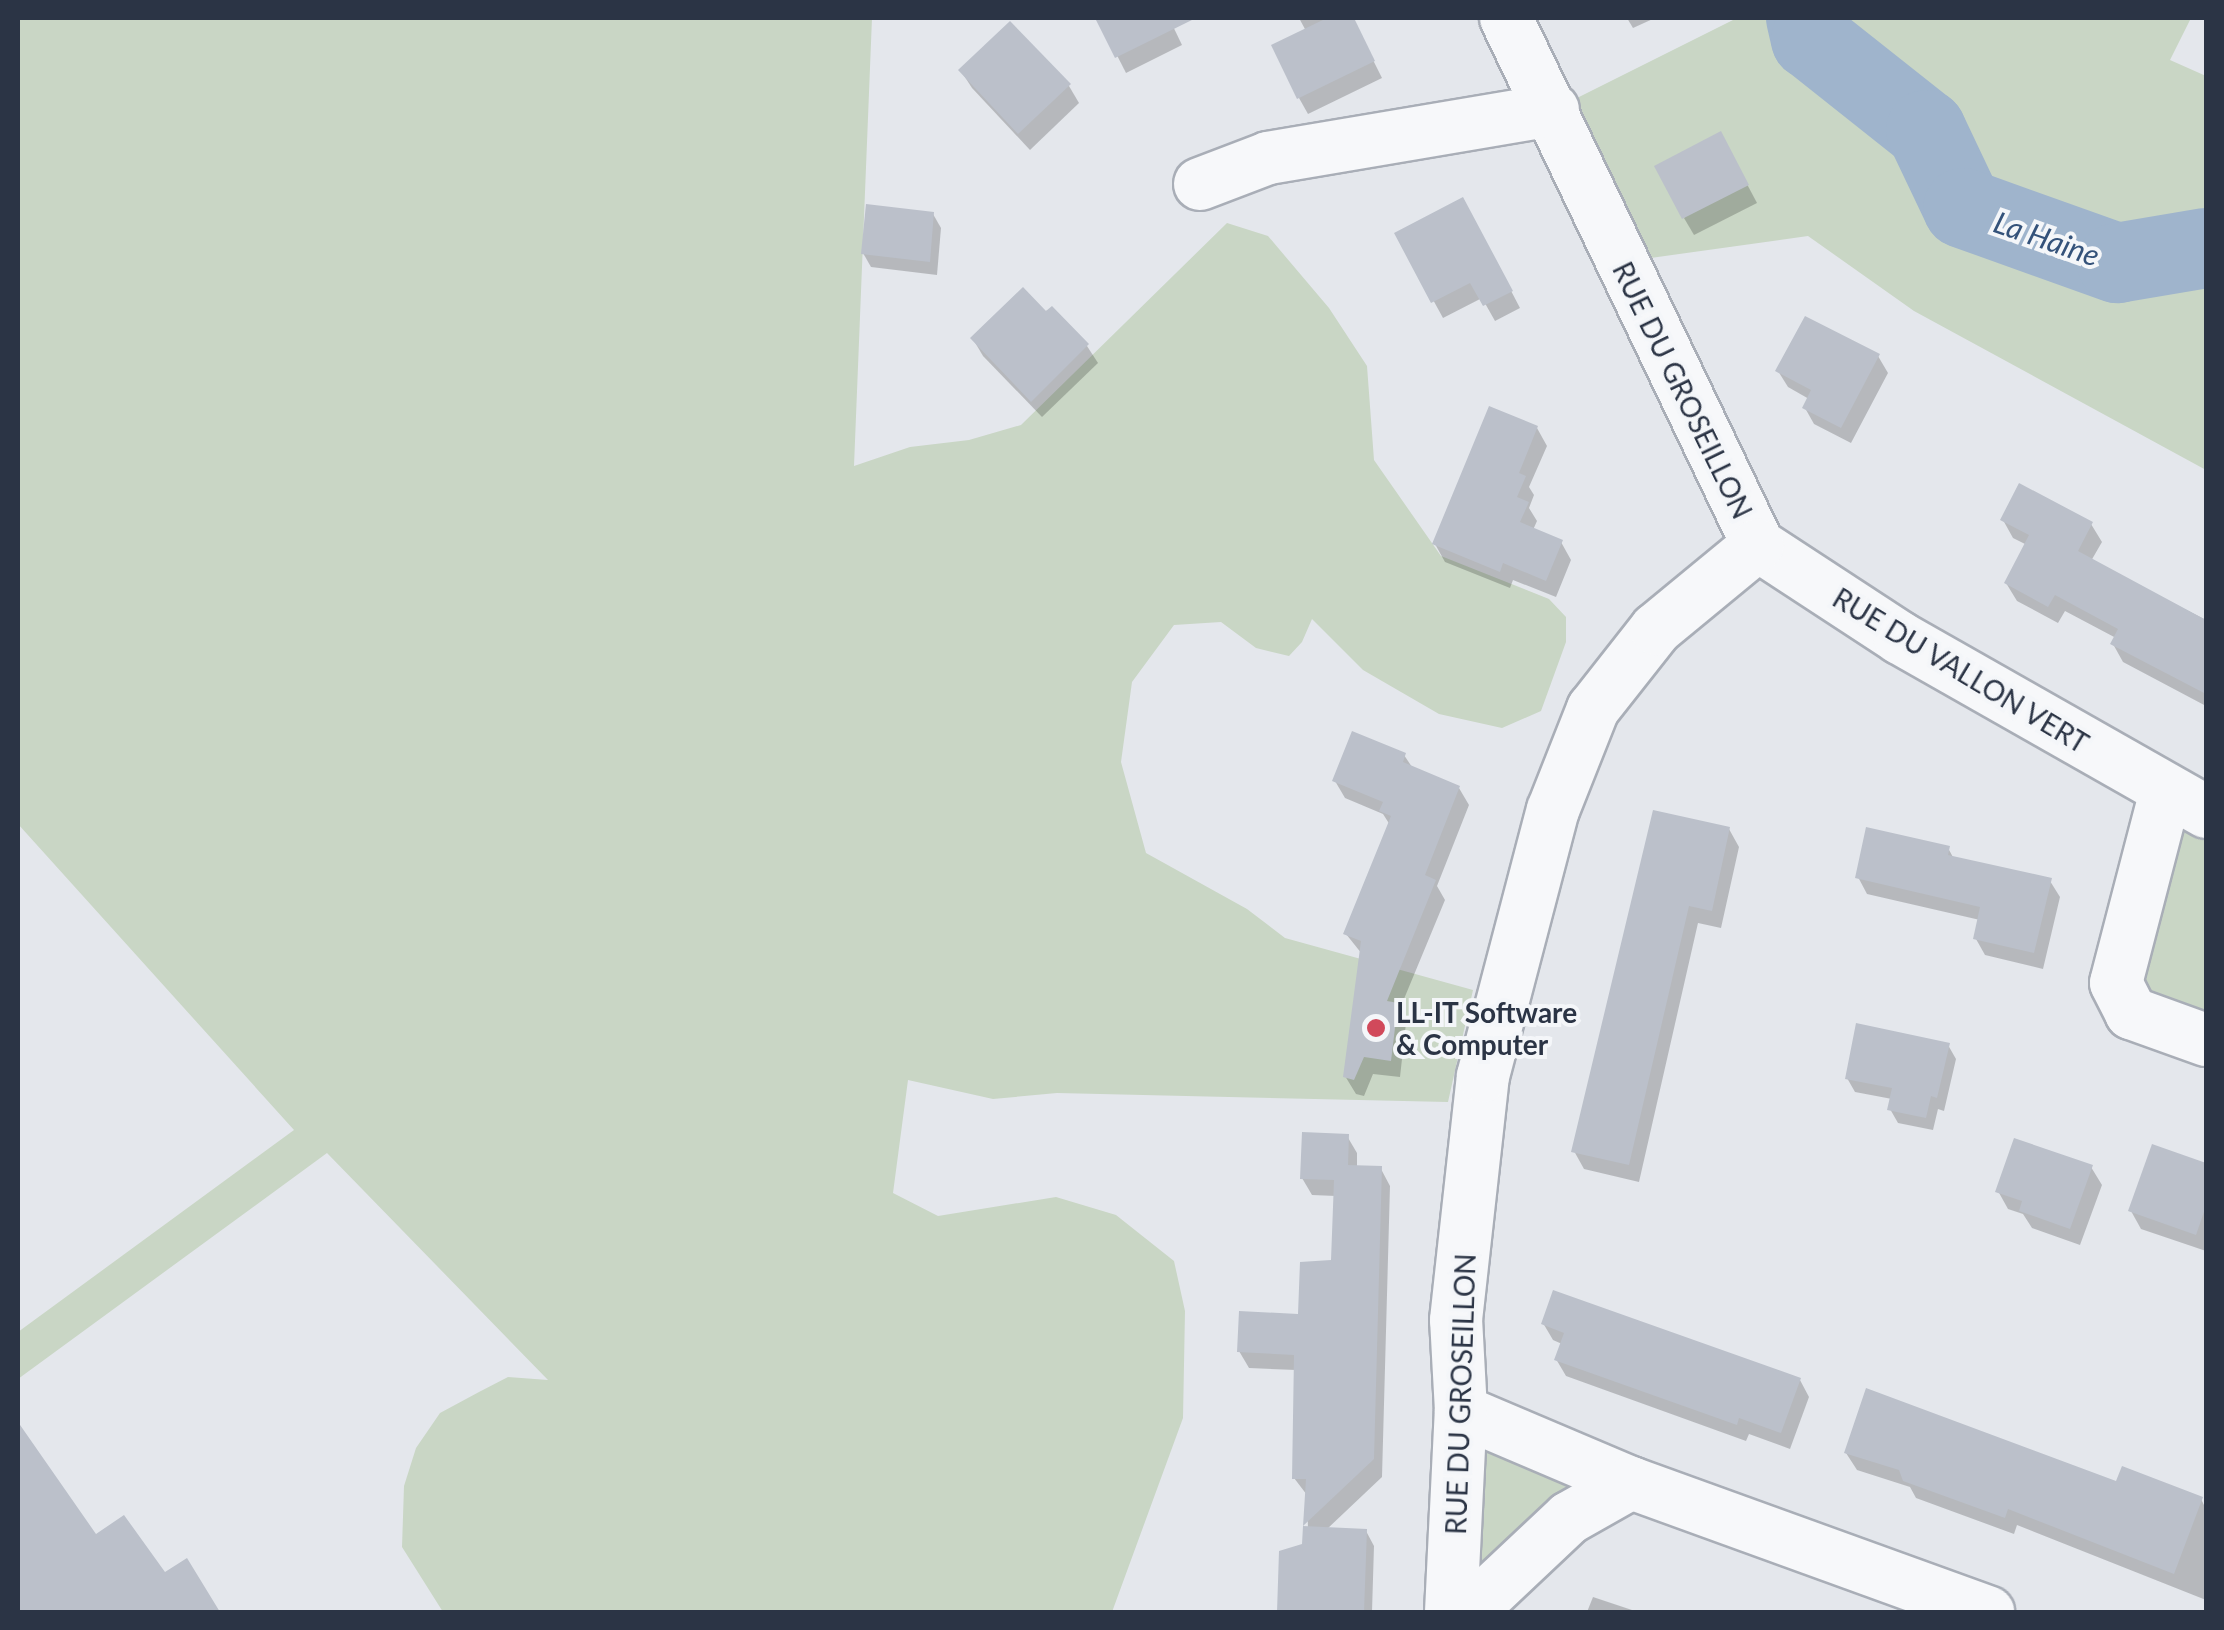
<!DOCTYPE html>
<html>
<head>
<meta charset="utf-8">
<style>
	body { margin:0 }
	#map { position:relative; width:2224px; height:1630px; overflow:hidden; background:#e4e7ec; font-family:Lato,sans-serif }
	div>[style] { position:absolute }
	[style*='--x'] { left:calc(var(--x)*1px); top:calc(var(--y)*1px); width:calc(var(--w)*1px); rotate:calc(var(--a)*1deg) }
	.green>* { inset:0; background:#c9d6c5 }
	.shadow>* { inset:0; background:#0003 }
	.river>* { height:80px; margin:-40px; padding:0 40px; transform-origin:40px; border-radius:40px; background:#9fb4cc }
	.building>* { inset:0; background:#bbc0ca }
	.roads { filter:drop-shadow(2px 0 #a9aeb7) drop-shadow(-2px 0 #a9aeb7) drop-shadow(0 2px #a9aeb7) drop-shadow(0 -2px #a9aeb7) }
	.minor>* { height:52px; margin:-26px; padding:0 26px; transform-origin:26px; border-radius:26px; background:#f7f8fa }
	.dots>* { width:28px; height:28px; translate:-50% -50%; box-sizing:border-box; border:5px solid #f4f6f9; border-radius:50% }
	span { translate:-50% -50%; white-space:nowrap; text-align:center; line-height:1.15; -webkit-text-stroke:8px #f4f6f9; paint-order:stroke }
	.street-label { font-size:28px; color:#2b3445 }
	.poi-label { font-size:28px; color:#2b3445; font-weight:700 }
	.left { translate:0 -50%; text-align:left }
	.water-label { font-size:30px; color:#34527a; font-style:italic }
	.frame { position:absolute; inset:0; border:20px solid #2b3445; pointer-events:none }
</style>
</head>
<body>
<div id="map">
	<div class="green">
		<i style="clip-path:polygon(18px 18px,872px 18px,854px 466px,910px 447px,969px 440px,1021px 425px,1227px 223px,1268px 236px,1329px 308px,1367px 366px,1374px 460px,1441px 556px,1549px 599px,1566px 617px,1566px 642px,1541px 711px,1502px 728px,1439px 714px,1363px 670px,1312px 619px,1302px 642px,1289px 656px,1256px 648px,1221px 622px,1174px 625px,1132px 682px,1121px 762px,1146px 853px,1247px 909px,1285px 938px,1473px 990px,1448px 1102px,1057px 1093px,993px 1099px,908px 1080px,893px 1193px,938px 1216px,1056px 1197px,1116px 1215px,1174px 1261px,1185px 1311px,1183px 1418px,1112px 1612px,443px 1612px,402px 1547px,404px 1486px,416px 1448px,440px 1413px,479px 1392px,508px 1377px,548px 1380px,327px 1153px,18px 1379px,18px 1332px,294px 1130px,18px 824px)"></i>
		<i style="clip-path:polygon(1737px 18px,2191px 18px,2170px 60px,2206px 76px,2206px 470px,1914px 311px,1808px 236px,1622px 262px,1553px 110px)"></i>
		<i style="clip-path:polygon(2166px 791px,2206px 812px,2206px 1040px,2131px 1013px)"></i>
		<i style="clip-path:polygon(1489px 1443px,1578px 1489px,1479px 1591px,1459px 1463px)"></i>
	</div>
	<div class="shadow">
		<i style="clip-path:polygon(1098px 18px,1169px 18px,1182px 45px,1126px 73px)"></i>
		<i style="clip-path:polygon(1299px 18px,1352px 18px,1382px 78px,1308px 114px,1299px 98px,1306px 31px)"></i>
		<i style="clip-path:polygon(1627px 18px,1655px 18px,1633px 28px)"></i>
		<i style="clip-path:polygon(961px 71px,1069px 86px,1079px 103px,1030px 150px,972px 88px)"></i>
		<i style="clip-path:polygon(1730px 152px,1757px 203px,1694px 235px,1684px 218px)"></i>
		<i style="clip-path:polygon(933px 214px,941px 228px,937px 275px,871px 267px,863px 253px)"></i>
		<i style="clip-path:polygon(1472px 216px,1520px 308px,1495px 321px,1482px 298px,1443px 318px,1397px 234px)"></i>
		<i style="clip-path:polygon(1051px 309px,1087px 346px,1098px 363px,1042px 417px,983px 356px,973px 339px)"></i>
		<i style="clip-path:polygon(1878px 356px,1888px 373px,1851px 443px,1814px 424px,1805px 408px,1809px 399px,1788px 387px,1778px 371px)"></i>
		<i style="clip-path:polygon(1537px 428px,1547px 446px,1529px 487px,1534px 495px,1529px 508px,1537px 521px,1533px 530px,1561px 542px,1571px 560px,1556px 597px,1513px 580px,1510px 588px,1445px 562px,1435px 544px)"></i>
		<i style="clip-path:polygon(2003px 520px,2091px 524px,2102px 542px,2091px 561px,2206px 620px,2206px 706px,2123px 662px,2113px 644px,2116px 638px,2065px 611px,2058px 623px,2017px 601px,2006px 583px,2027px 545px,2013px 538px)"></i>
		<i style="clip-path:polygon(1404px 755px,1412px 767px,1459px 788px,1469px 805px,1437px 886px,1445px 900px,1399px 1011px,1406px 1023px,1400px 1077px,1373px 1074px,1364px 1096px,1356px 1094px,1345px 1076px,1362px 954px,1346px 934px,1390px 825px,1383px 814px,1345px 798px,1335px 781px)"></i>
		<i style="clip-path:polygon(1655px 812px,1729px 829px,1739px 847px,1721px 928px,1698px 923px,1639px 1182px,1584px 1169px,1574px 1151px)"></i>
		<i style="clip-path:polygon(1948px 848px,1954px 859px,2050px 881px,2060px 897px,2043px 969px,1985px 955px,1976px 939px,1980px 920px,1867px 894px,1858px 877px)"></i>
		<i style="clip-path:polygon(1948px 1045px,1956px 1059px,1944px 1111px,1938px 1109px,1933px 1130px,1898px 1123px,1890px 1109px,1892px 1099px,1855px 1092px,1847px 1078px)"></i>
		<i style="clip-path:polygon(1347px 1136px,1357px 1153px,1357px 1168px,1381px 1169px,1390px 1186px,1382px 1477px,1326px 1530px,1366px 1531px,1374px 1546px,1372px 1612px,1280px 1612px,1308px 1529px,1307px 1495px,1294px 1478px,1296px 1370px,1249px 1368px,1239px 1351px,1301px 1317px,1333px 1262px,1336px 1196px,1312px 1195px,1302px 1178px)"></i>
		<i style="clip-path:polygon(2154px 1147px,2206px 1166px,2206px 1251px,2141px 1229px,2131px 1211px)"></i>
		<i style="clip-path:polygon(2091px 1167px,2102px 1185px,2080px 1245px,2032px 1228px,2023px 1214px,2008px 1209px,1998px 1191px)"></i>
		<i style="clip-path:polygon(1543px 1323px,1800px 1380px,1809px 1397px,1790px 1449px,1749px 1434px,1746px 1441px,1566px 1376px,1556px 1359px,1562px 1344px,1553px 1340px)"></i>
		<i style="clip-path:polygon(18px 1425px,95px 1537px,164px 1575px,186px 1562px,217px 1612px,18px 1612px)"></i>
		<i style="clip-path:polygon(1846px 1453px,2201px 1499px,2206px 1509px,2206px 1600px,2017px 1525px,2014px 1534px,1916px 1498px,1910px 1487px,1857px 1470px)"></i>
		<i style="clip-path:polygon(1593px 1597px,1638px 1612px,1587px 1612px)"></i>
	</div>
	<div class="river">
		<i style="--x:1806;--y:18;--w:22;--a:77"></i>
		<i style="--x:1811;--y:39;--w:147;--a:38.4"></i>
		<i style="--x:1926;--y:130;--w:86;--a:64.6"></i>
		<i style="--x:1963;--y:208;--w:164;--a:19.7"></i>
		<i style="--x:2117;--y:263;--w:90;--a:-9.6"></i>
	</div>
	<div class="building">
		<i style="clip-path:polygon(1095px 18px,1196px 18px,1115px 58px)"></i>
		<i style="clip-path:polygon(1327px 18px,1354px 18px,1375px 61px,1297px 99px,1271px 45px)"></i>
		<i style="clip-path:polygon(1010px 21px,1071px 84px,1018px 134px,958px 70px)"></i>
		<i style="clip-path:polygon(1721px 131px,1749px 185px,1682px 219px,1654px 166px)"></i>
		<i style="clip-path:polygon(1463px 197px,1513px 291px,1483px 306px,1470px 283px,1431px 303px,1394px 233px)"></i>
		<i style="clip-path:polygon(866px 204px,934px 212px,930px 262px,861px 254px)"></i>
		<i style="clip-path:polygon(1023px 287px,1046px 311px,1052px 306px,1089px 344px,1031px 402px,970px 338px)"></i>
		<i style="clip-path:polygon(1805px 316px,1880px 354px,1841px 428px,1802px 408px,1811px 390px,1775px 371px)"></i>
		<i style="clip-path:polygon(1489px 406px,1538px 426px,1519px 473px,1526px 476px,1517px 497px,1529px 502px,1520px 522px,1563px 540px,1546px 581px,1503px 563px,1500px 572px,1432px 544px)"></i>
		<i style="clip-path:polygon(2019px 483px,2093px 522px,2078px 551px,2206px 620px,2206px 694px,2110px 644px,2118px 629px,2055px 595px,2048px 607px,2004px 583px,2029px 535px,2000px 520px)"></i>
		<i style="clip-path:polygon(1352px 731px,1406px 753px,1403px 762px,1460px 786px,1425px 875px,1436px 880px,1387px 1001px,1398px 1003px,1391px 1061px,1364px 1057px,1354px 1080px,1343px 1077px,1361px 941px,1343px 934px,1391px 816px,1379px 811px,1383px 802px,1332px 781px)"></i>
		<i style="clip-path:polygon(1653px 810px,1730px 827px,1712px 911px,1689px 906px,1629px 1165px,1571px 1152px)"></i>
		<i style="clip-path:polygon(1866px 827px,1950px 846px,1948px 855px,2052px 878px,2034px 953px,1973px 939px,1980px 907px,1855px 878px)"></i>
		<i style="clip-path:polygon(1856px 1023px,1950px 1043px,1937px 1098px,1931px 1096px,1926px 1118px,1887px 1110px,1892px 1088px,1845px 1079px)"></i>
		<i style="clip-path:polygon(1302px 1132px,1349px 1134px,1348px 1165px,1382px 1166px,1374px 1459px,1303px 1526px,1306px 1479px,1292px 1479px,1294px 1355px,1237px 1352px,1239px 1311px,1298px 1314px,1300px 1262px,1331px 1260px,1334px 1180px,1300px 1179px)"></i>
		<i style="clip-path:polygon(2014px 1138px,2093px 1165px,2070px 1229px,2019px 1211px,2022px 1201px,1995px 1192px)"></i>
		<i style="clip-path:polygon(2152px 1144px,2206px 1163px,2206px 1206px,2196px 1235px,2128px 1211px)"></i>
		<i style="clip-path:polygon(1553px 1290px,1801px 1378px,1781px 1433px,1739px 1418px,1737px 1425px,1554px 1360px,1564px 1333px,1541px 1324px)"></i>
		<i style="clip-path:polygon(1866px 1388px,2116px 1481px,2122px 1466px,2203px 1497px,2174px 1574px,2008px 1509px,2005px 1518px,1903px 1481px,1899px 1470px,1844px 1453px)"></i>
		<i style="clip-path:polygon(18px 1422px,96px 1534px,124px 1515px,165px 1572px,187px 1558px,220px 1612px,18px 1612px)"></i>
		<i style="clip-path:polygon(1303px 1526px,1367px 1529px,1364px 1612px,1277px 1612px,1279px 1551px,1302px 1544px)"></i>
	</div>
	<div class="roads">
		<div class="minor">
			<i style="--x:1506;--y:18;--w:584;--a:64.44"></i>
			<i style="--x:1200;--y:184;--w:73;--a:-20.9"></i>
			<i style="--x:1268;--y:158;--w:289;--a:-9.6"></i>
			<i style="--x:1758;--y:545;--w:170;--a:33.2"></i>
			<i style="--x:1900;--y:638;--w:352;--a:29.6"></i>
			<i style="--x:2166;--y:791;--w:198;--a:104.6"></i>
			<i style="--x:2116;--y:983;--w:34;--a:63"></i>
			<i style="--x:2131;--y:1013;--w:80;--a:19.8"></i>
			<i style="--x:1461;--y:1411;--w:185;--a:23"></i>
			<i style="--x:1631;--y:1483;--w:380;--a:19.9"></i>
			<i style="--x:1451;--y:1612;--w:201;--a:-87.2"></i>
			<i style="--x:1461;--y:1411;--w:91;--a:-93.1"></i>
			<i style="--x:1456;--y:1320;--w:245;--a:-83.7"></i>
			<i style="--x:1483;--y:1076;--w:275;--a:-75.3"></i>
			<i style="--x:1553;--y:810;--w:109;--a:-68.4"></i>
			<i style="--x:1593;--y:709;--w:102;--a:-51.8"></i>
			<i style="--x:1656;--y:629;--w:132;--a:-39.5"></i>
			<i style="--x:1476;--y:1612;--w:15;--a:-62"></i>
			<i style="--x:1483;--y:1599;--w:118;--a:-43.3"></i>
			<i style="--x:1569;--y:1518;--w:71;--a:-29.4"></i>
		</div>
	</div>
	<div class="dots">
		<i style="left:1376px;top:1028px;background:#d1495b"></i>
	</div>
	<div class="street-label">
		<span style="left:1683px;top:390px;rotate:64deg">RUE DU GROSEILLON</span>
		<span style="left:1961px;top:670px;rotate:31deg">RUE DU VALLON VERT</span>
		<span style="left:1460px;top:1394px;rotate:-88deg">RUE DU GROSEILLON</span>
	</div>
	<div class="poi-label">
		<span class="left" style="left:1396px;top:1028px">LL-IT Software<br>&amp; Computer</span>
	</div>
	<div class="water-label">
		<span style="left:2047px;top:238px;rotate:19deg">La Haine</span>
	</div>
	<div class="frame"></div>
</div>
</body>
</html>
